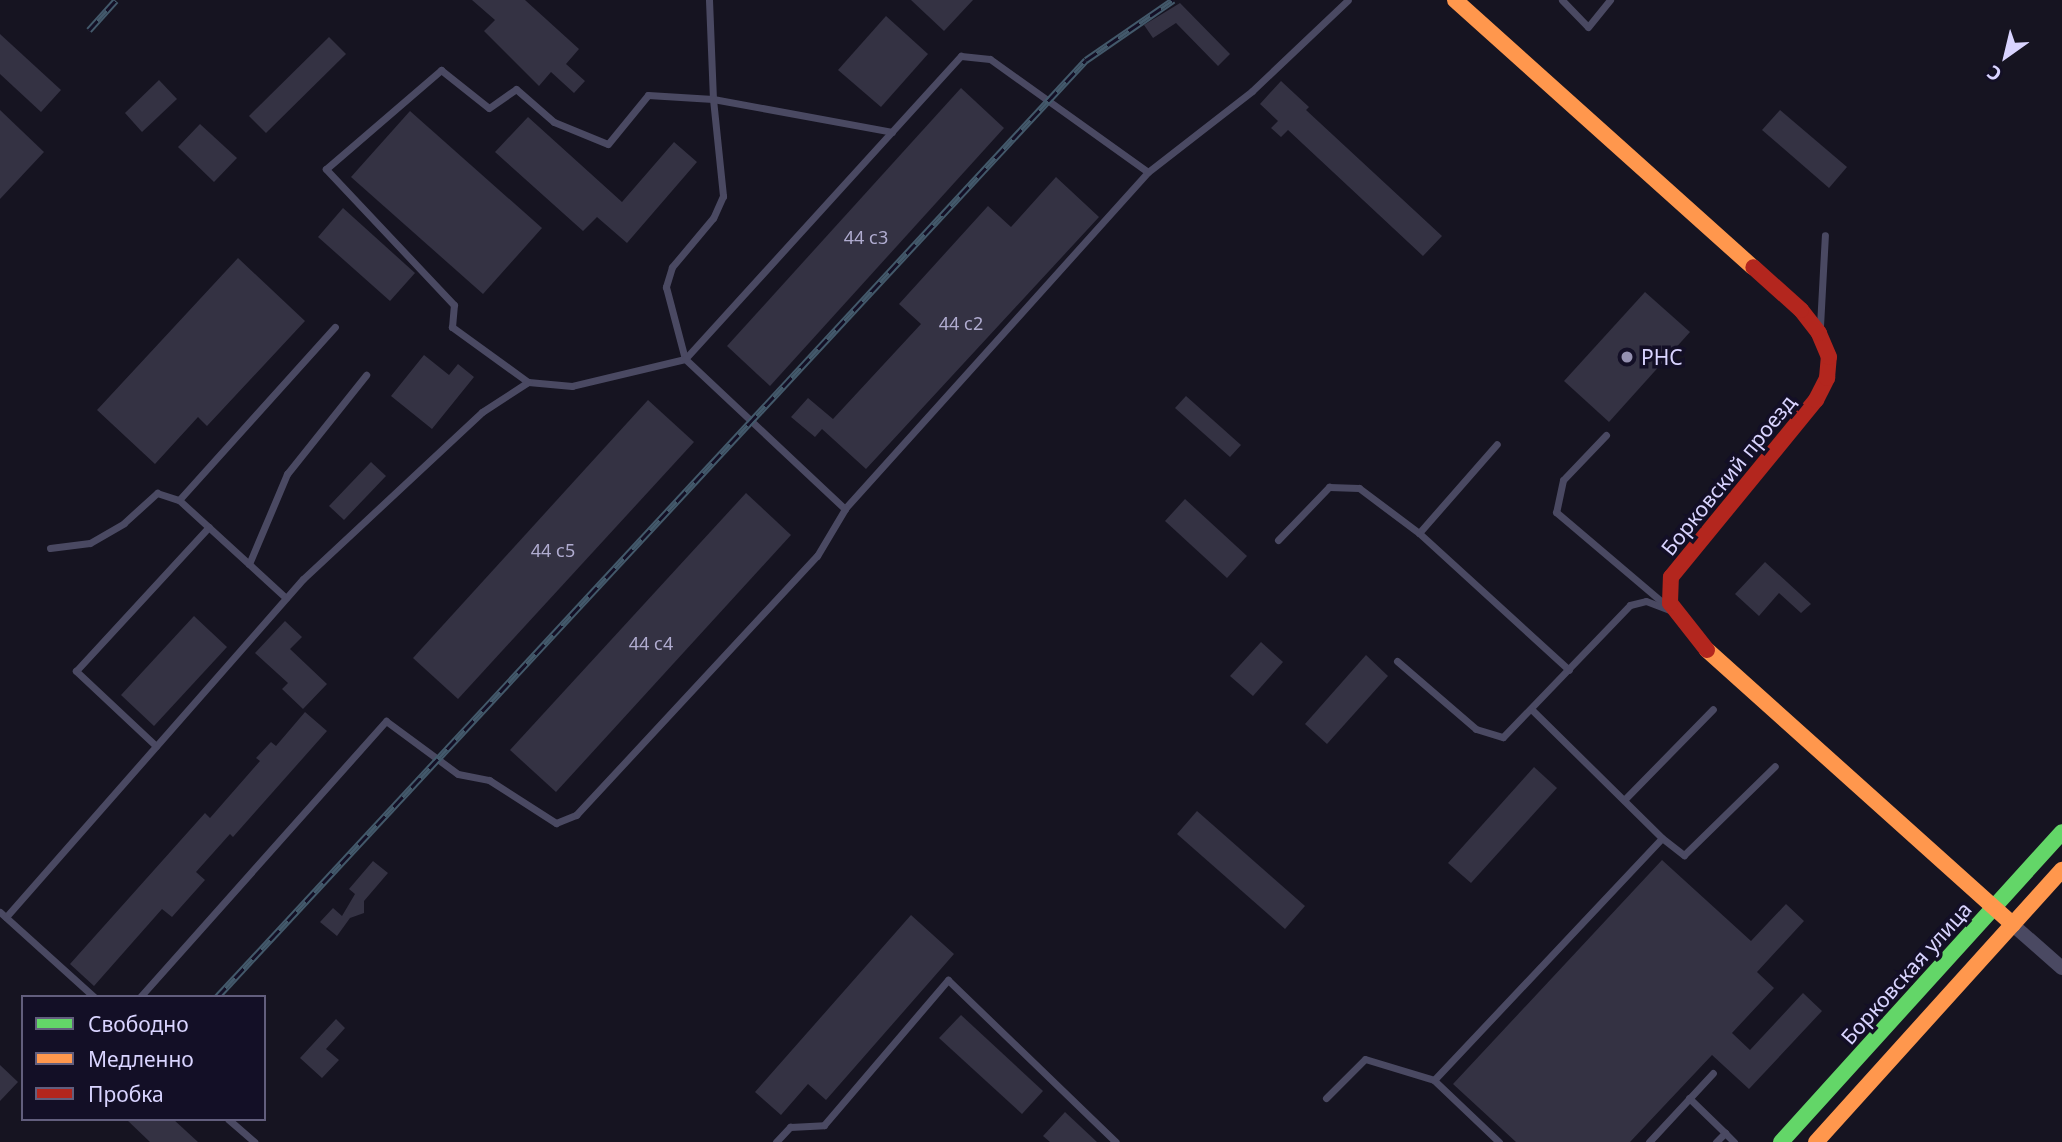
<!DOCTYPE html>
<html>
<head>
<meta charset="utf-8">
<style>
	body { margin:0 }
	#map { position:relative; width:2062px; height:1142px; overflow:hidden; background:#161421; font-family:"Noto Sans",sans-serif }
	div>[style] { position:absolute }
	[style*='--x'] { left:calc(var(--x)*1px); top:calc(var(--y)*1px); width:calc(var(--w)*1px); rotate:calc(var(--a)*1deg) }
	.building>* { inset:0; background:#343243 }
	.lane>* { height:7px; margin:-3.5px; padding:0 3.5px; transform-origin:3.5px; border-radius:3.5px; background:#4a4962 }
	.street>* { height:14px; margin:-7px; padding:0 7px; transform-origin:7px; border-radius:7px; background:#4a4962 }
	.fast>* { height:16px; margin:-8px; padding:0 8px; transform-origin:8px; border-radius:8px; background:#63d668 }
	.slow>* { height:16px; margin:-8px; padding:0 8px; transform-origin:8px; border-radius:8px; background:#ff974d }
	.jam>* { height:16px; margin:-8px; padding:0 8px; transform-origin:8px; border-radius:8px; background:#b3261e }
	.rail>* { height:7px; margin-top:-3.5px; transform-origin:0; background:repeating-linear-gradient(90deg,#130f26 0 13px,#43596b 0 26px); box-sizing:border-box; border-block:2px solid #43596b }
	.dots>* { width:19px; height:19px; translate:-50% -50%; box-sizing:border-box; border:4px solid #130f26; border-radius:50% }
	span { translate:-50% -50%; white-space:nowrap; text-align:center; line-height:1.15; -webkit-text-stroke:7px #130f26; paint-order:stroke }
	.number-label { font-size:18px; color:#b0acd0 }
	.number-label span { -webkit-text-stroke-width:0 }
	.poi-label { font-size:21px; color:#d9d4ff }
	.left { translate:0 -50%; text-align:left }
	.street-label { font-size:21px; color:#d9d4ff }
	.legend { position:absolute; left:21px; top:995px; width:245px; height:126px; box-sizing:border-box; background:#130f26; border:2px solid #625e7d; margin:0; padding:9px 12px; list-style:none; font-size:21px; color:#d9d4ff }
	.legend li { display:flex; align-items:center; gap:14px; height:35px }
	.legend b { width:35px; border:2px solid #625e7d }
	.north { position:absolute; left:1971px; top:21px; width:70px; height:70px; -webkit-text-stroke:5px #130f26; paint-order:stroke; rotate:214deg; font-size:19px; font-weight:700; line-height:28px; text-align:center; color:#d9d4ff }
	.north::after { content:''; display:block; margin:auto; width:24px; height:32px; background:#d9d4ff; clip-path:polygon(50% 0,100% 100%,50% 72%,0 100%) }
</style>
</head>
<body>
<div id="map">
	<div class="building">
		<i style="clip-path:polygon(472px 0,525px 0,579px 49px,566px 64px,585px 81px,574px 93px,551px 72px,539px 86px,484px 31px,495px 20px)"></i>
		<i style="clip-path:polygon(911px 0,973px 0,944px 31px)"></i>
		<i style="clip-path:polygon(1180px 3px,1230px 54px,1218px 66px,1176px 23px,1153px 38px,1144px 25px)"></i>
		<i style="clip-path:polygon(886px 16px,928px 54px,881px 107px,838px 70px)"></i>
		<i style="clip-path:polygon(0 34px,61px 90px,41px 112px,0 74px)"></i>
		<i style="clip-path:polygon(329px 37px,346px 54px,266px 133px,249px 116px)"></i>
		<i style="clip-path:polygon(159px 80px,177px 99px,142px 132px,125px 113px)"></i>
		<i style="clip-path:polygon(1281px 81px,1309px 107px,1306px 110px,1442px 236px,1423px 256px,1288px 130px,1281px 137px,1271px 128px,1278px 121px,1260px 104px)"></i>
		<i style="clip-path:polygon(961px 88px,1004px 128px,770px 386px,727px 346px)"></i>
		<i style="clip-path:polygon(0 110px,44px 152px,0 199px)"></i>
		<i style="clip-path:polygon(1780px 110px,1847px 167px,1829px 188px,1762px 130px)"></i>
		<i style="clip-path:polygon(410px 111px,542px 228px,483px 294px,351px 177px)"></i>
		<i style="clip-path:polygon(528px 117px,622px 202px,674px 142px,697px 162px,627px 243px,597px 217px,583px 231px,495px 152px)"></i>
		<i style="clip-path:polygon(200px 124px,237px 158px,214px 182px,178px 147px)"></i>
		<i style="clip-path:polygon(1056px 177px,1099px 217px,866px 469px,822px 429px,815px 437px,791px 417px,808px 398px,833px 419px,921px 324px,899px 304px,988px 206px,1011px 227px)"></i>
		<i style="clip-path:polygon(343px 208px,415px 273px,390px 301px,318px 237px)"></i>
		<i style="clip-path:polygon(238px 258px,305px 321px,207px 426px,198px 417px,155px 464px,97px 410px)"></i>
		<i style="clip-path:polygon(1645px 292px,1690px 332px,1609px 422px,1564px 381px)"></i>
		<i style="clip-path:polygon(424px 355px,449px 375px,458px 364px,474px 377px,432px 429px,391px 396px)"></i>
		<i style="clip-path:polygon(1186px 396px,1241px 445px,1230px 457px,1175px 408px)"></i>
		<i style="clip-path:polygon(648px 400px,694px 442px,458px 699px,413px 658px)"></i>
		<i style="clip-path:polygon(371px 462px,386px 476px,344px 520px,329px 506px)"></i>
		<i style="clip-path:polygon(746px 493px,791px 535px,556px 792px,510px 750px)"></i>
		<i style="clip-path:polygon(1185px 499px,1247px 556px,1227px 578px,1165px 521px)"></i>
		<i style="clip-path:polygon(1765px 562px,1811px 604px,1801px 613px,1779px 593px,1759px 616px,1735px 594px)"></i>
		<i style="clip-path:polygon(194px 616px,227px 647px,154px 726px,121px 695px)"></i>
		<i style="clip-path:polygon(285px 621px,302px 637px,290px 649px,327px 684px,303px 709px,282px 689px,288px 683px,255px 653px)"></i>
		<i style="clip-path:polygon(1261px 642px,1283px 662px,1253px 696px,1230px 676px)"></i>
		<i style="clip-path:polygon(1366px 655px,1388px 676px,1327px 744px,1305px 724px)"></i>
		<i style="clip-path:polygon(305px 712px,327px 731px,233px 837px,230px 834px,196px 872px,205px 880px,172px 917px,162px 909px,94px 986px,70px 964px,205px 813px,210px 818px,260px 761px,256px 758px,271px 742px,276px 746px)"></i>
		<i style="clip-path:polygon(1534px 767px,1557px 788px,1471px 883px,1448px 863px)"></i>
		<i style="clip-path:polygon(1197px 811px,1305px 906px,1285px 929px,1177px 834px)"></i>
		<i style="clip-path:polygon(1662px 860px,1751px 941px,1786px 904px,1804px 921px,1757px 972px,1774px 988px,1732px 1033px,1750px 1050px,1803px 993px,1822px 1011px,1749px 1089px,1712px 1055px,1630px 1142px,1516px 1142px,1453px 1084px)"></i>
		<i style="clip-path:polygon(373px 861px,388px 873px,364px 901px,364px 913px,350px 918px,337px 936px,320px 922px,333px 908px,342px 916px,355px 894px,349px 889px)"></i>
		<i style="clip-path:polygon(911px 915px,954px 954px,826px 1100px,808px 1084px,781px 1115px,755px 1092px)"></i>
		<i style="clip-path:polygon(961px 1015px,1043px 1091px,1022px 1114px,939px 1038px)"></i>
		<i style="clip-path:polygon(336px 1019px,345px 1028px,326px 1049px,339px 1060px,322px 1078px,300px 1058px)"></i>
		<i style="clip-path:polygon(0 1065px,18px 1082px,0 1101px)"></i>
		<i style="clip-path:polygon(1065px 1112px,1097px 1142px,1050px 1142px,1043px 1136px)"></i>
		<i style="clip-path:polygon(126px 1119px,173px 1119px,198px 1142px,150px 1142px)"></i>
	</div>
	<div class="lane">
		<i style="--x:709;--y:0;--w:99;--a:87.7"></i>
		<i style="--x:713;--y:99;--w:182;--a:10.4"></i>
		<i style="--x:1562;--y:0;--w:37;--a:46"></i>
		<i style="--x:1588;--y:27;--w:35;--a:-51"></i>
		<i style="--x:441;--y:70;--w:61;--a:38.4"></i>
		<i style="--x:489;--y:108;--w:33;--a:-35"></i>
		<i style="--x:516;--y:89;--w:50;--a:41"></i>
		<i style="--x:554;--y:122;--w:58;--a:22.2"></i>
		<i style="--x:608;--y:144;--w:63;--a:-50.8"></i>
		<i style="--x:648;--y:95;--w:65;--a:3.5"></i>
		<i style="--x:713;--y:99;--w:98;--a:84.1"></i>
		<i style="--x:723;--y:196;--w:24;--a:114"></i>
		<i style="--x:713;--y:218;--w:64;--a:129.9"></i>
		<i style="--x:672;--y:267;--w:21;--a:107"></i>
		<i style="--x:666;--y:287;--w:74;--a:75.2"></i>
		<i style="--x:685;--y:359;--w:116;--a:166.6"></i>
		<i style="--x:572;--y:386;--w:44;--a:-174.8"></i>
		<i style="--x:528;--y:382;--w:94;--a:-144.1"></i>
		<i style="--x:452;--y:327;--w:22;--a:-85"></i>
		<i style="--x:454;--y:305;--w:187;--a:-133.3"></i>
		<i style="--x:326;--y:169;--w:152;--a:-40.7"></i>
		<i style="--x:1148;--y:172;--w:453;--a:132"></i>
		<i style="--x:845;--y:509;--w:219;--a:-136.8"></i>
		<i style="--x:685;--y:359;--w:410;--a:-47.7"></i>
		<i style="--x:961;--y:56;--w:29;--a:6"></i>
		<i style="--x:990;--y:59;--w:194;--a:35.6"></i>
		<i style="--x:1148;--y:172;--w:132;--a:-37.9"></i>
		<i style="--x:1252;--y:91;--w:132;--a:-43.5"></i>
		<i style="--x:1820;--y:326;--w:91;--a:-86.9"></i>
		<i style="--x:1606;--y:435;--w:62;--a:133.7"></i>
		<i style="--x:1563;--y:480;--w:33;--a:102"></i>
		<i style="--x:1556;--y:512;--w:147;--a:40.3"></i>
		<i style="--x:179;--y:500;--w:233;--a:-48"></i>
		<i style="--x:1419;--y:533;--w:118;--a:-48.8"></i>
		<i style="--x:1278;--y:540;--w:74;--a:-46.1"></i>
		<i style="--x:1329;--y:487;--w:30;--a:2"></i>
		<i style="--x:1359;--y:488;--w:75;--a:36.9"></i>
		<i style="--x:1419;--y:533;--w:203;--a:42.4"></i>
		<i style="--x:50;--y:548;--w:40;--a:-7.1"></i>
		<i style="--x:90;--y:543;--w:39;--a:-30"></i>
		<i style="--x:124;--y:523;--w:45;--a:-42.3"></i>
		<i style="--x:157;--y:493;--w:23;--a:18"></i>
		<i style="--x:179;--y:500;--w:145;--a:42.5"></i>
		<i style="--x:249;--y:564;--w:98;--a:-67.1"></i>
		<i style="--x:287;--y:474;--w:127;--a:-51.4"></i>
		<i style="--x:1397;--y:661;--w:104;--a:40.7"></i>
		<i style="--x:1476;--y:729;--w:28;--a:17"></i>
		<i style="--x:1503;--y:737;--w:183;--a:-46.1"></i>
		<i style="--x:1630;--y:605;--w:16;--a:-14"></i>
		<i style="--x:1646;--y:601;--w:26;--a:21"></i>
		<i style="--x:156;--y:746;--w:110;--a:-136.8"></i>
		<i style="--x:76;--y:671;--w:196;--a:-47.3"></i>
		<i style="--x:1624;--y:800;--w:127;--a:-45.6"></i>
		<i style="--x:1662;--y:838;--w:28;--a:38"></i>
		<i style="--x:1684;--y:855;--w:127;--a:-44.4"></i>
		<i style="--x:0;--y:912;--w:127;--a:42.1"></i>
		<i style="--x:6;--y:917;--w:450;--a:-48.7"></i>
		<i style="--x:303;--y:579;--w:245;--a:-43"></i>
		<i style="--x:482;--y:412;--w:55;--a:-33.1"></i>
		<i style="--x:140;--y:997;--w:370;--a:-48.3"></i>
		<i style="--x:386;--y:721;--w:89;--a:36.4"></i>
		<i style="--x:458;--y:774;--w:32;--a:11"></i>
		<i style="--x:489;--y:780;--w:80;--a:32.7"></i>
		<i style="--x:556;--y:823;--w:22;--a:-22"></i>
		<i style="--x:576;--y:815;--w:354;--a:-47.1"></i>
		<i style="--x:817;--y:556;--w:55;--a:-59.2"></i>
		<i style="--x:1326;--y:1098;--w:55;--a:-45"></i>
		<i style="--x:1365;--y:1059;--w:72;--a:16.9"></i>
		<i style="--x:1689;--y:1098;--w:50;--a:44.2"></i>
		<i style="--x:228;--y:1119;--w:35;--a:41"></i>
		<i style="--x:776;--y:1142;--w:21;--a:-47"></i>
		<i style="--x:790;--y:1127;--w:34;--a:-3"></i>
		<i style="--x:824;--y:1125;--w:191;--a:-49.5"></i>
		<i style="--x:948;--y:980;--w:233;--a:44"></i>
		<i style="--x:1499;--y:1142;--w:90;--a:-136.4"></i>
		<i style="--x:1434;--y:1080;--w:332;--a:-46.7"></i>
		<i style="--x:1662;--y:838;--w:182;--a:-135.4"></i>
		<i style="--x:1649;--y:1142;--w:94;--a:-47.2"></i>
		<i style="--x:1716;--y:1142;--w:13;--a:-45"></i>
		<i style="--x:1725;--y:1133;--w:13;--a:45"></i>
	</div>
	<div class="street">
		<i style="--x:2013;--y:925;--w:65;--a:41.3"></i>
	</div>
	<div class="fast">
		<i style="--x:1781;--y:1142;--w:418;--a:-47.8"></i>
	</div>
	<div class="slow">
		<i style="--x:1455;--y:0;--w:400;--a:41.9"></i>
		<i style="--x:1707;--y:650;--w:411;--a:41.9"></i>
		<i style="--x:1816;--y:1142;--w:367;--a:-47.9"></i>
	</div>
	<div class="jam">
		<i style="--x:1707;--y:650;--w:60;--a:-128.2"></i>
		<i style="--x:1670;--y:603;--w:26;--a:-88"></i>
		<i style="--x:1671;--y:577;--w:229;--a:-50.7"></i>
		<i style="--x:1816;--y:400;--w:25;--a:-63"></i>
		<i style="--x:1827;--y:378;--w:21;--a:-85"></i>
		<i style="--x:1829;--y:357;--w:26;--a:-113"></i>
		<i style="--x:1819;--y:333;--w:29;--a:-128"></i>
		<i style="--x:1801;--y:310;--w:64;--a:-138.1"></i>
	</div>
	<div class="rail">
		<i style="--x:89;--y:30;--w:40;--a:-48"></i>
		<i style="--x:217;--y:997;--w:1278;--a:-47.16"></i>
		<i style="--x:1086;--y:60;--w:106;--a:-34.6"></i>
	</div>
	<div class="dots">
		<i style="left:1627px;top:357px;background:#9591b1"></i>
	</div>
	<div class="number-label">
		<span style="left:866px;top:237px">44 с3</span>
		<span style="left:961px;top:323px">44 с2</span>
		<span style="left:553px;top:550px">44 с5</span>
		<span style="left:651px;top:643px">44 с4</span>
	</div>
	<div class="poi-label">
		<span class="left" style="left:1641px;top:357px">РНС</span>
	</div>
	<div class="street-label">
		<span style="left:1728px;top:475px;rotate:-51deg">Борковский проезд</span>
		<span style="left:1906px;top:973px;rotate:-48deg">Борковская улица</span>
	</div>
	<ul class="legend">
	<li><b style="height:9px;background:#63d668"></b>Свободно</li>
	<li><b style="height:9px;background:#ff974d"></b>Медленно</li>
	<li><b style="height:9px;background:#b3261e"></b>Пробка</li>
	</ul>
	<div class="north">С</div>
</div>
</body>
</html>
